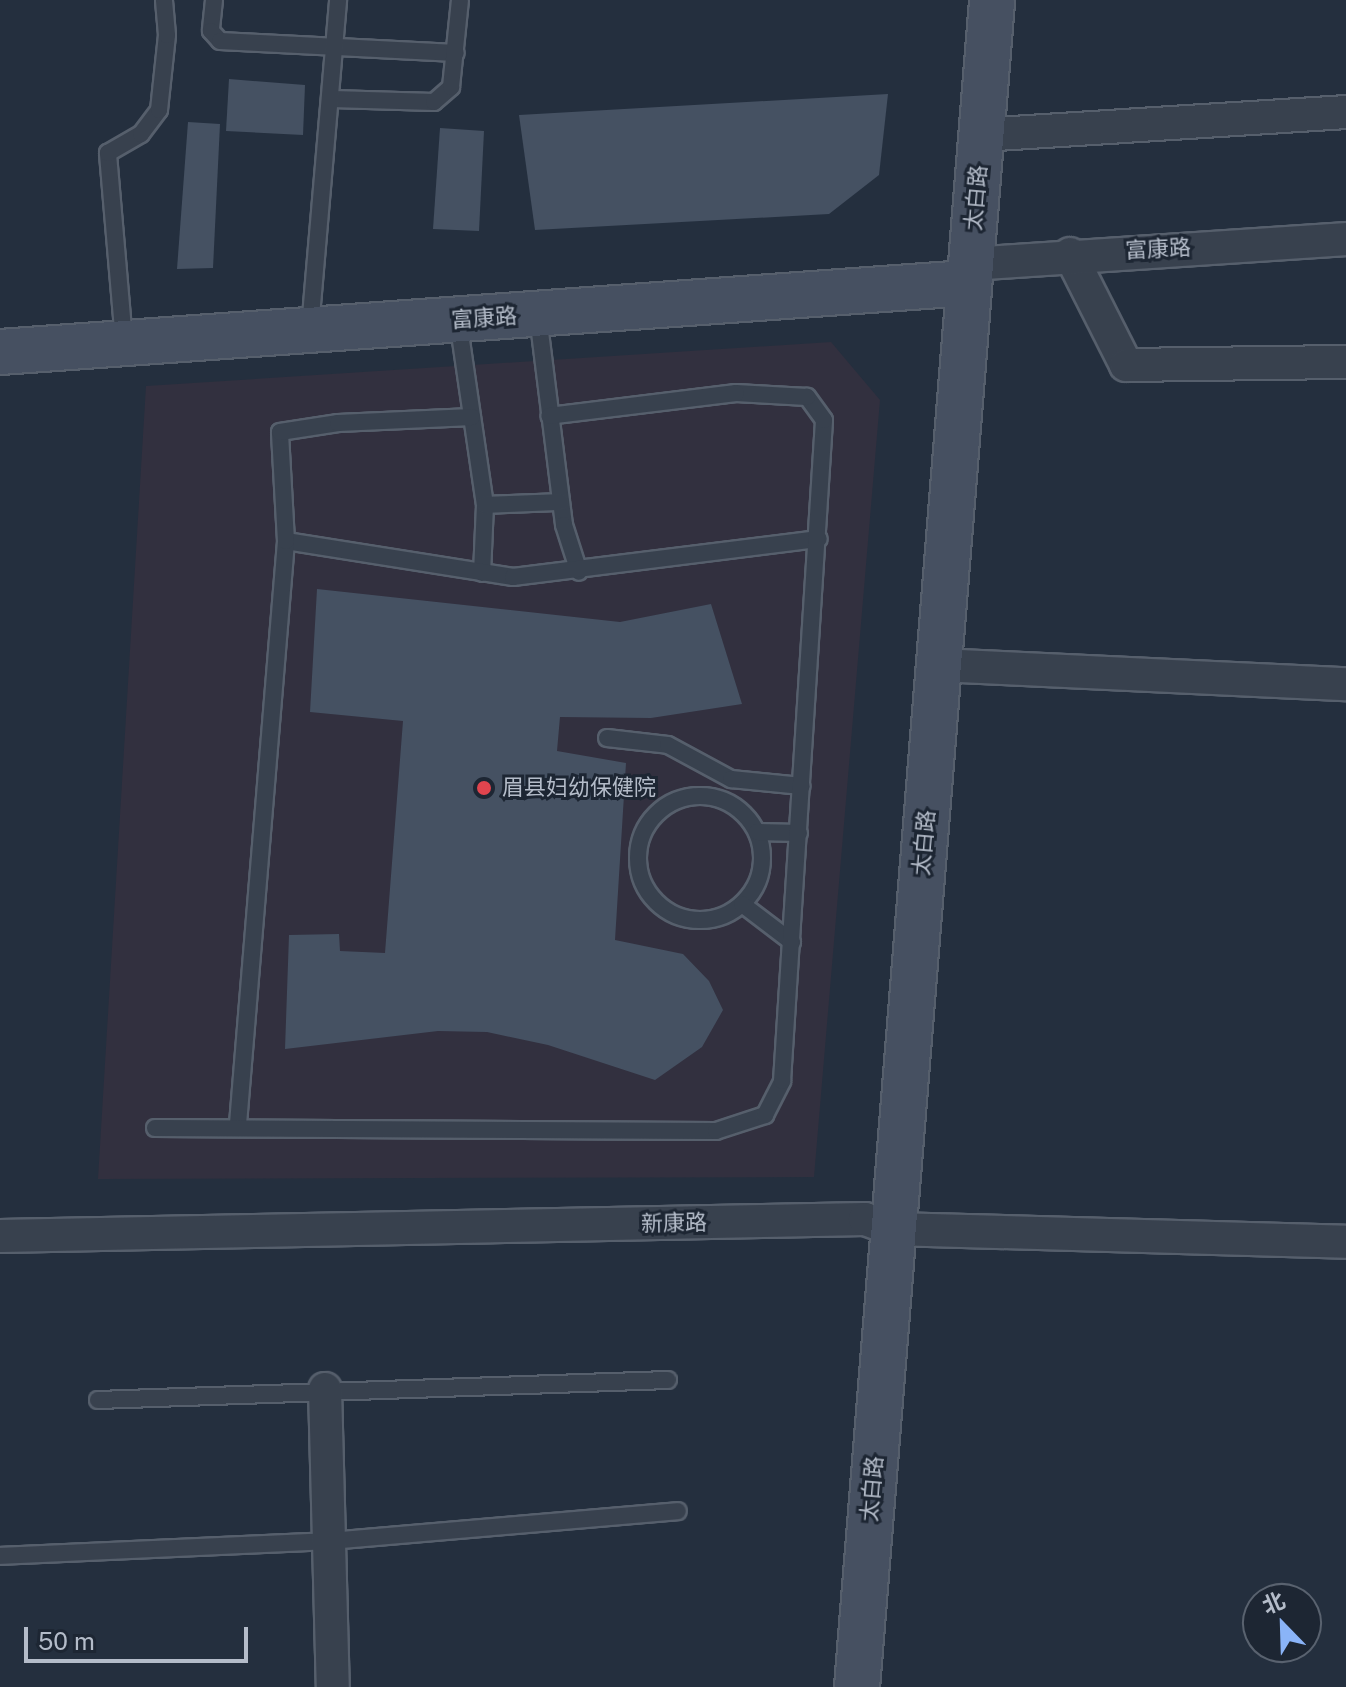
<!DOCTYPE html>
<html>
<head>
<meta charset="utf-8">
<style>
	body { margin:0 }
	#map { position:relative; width:1346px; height:1687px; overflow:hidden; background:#242f3e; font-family:"Public Sans","Noto Sans SC",sans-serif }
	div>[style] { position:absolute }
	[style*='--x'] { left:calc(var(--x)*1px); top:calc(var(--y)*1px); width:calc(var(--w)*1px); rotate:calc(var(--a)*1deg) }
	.medical>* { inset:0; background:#32303f }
	.building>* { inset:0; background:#455162 }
	.roads { filter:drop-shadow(2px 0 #565f6c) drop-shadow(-2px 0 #565f6c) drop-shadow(0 2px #565f6c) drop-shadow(0 -2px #565f6c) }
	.lane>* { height:16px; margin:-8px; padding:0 8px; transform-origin:8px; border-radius:8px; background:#38414e }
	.lane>.ring { margin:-8px; padding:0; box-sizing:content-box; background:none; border:16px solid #38414e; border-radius:50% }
	.street>* { height:32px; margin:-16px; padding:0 16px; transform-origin:16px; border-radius:16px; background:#38414e }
	.secondary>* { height:44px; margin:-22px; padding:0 22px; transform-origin:22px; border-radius:22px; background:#465061 }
	.dots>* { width:22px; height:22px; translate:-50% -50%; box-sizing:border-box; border:4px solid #1d2633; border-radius:50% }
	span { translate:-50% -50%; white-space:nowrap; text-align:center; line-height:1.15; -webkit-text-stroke:6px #1d2633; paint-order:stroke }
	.street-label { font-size:22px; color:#b4bcc9 }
	.poi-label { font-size:22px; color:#b4bcc9 }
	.left { translate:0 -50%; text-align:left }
	.north { position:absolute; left:1242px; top:1583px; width:80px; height:80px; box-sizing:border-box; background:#1d2633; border:2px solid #59626f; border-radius:50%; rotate:337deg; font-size:22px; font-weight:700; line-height:32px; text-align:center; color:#b4bcc9 }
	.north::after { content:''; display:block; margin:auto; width:28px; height:36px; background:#8ab4f8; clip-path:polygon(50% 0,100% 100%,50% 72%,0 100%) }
	.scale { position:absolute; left:24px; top:1627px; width:224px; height:36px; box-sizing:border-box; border:4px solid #b4bcc9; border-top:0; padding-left:10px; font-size:24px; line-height:28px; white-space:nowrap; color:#b4bcc9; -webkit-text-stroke:6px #1d2633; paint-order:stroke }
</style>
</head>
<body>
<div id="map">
	<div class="medical">
		<i style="clip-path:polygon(831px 342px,880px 400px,814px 1177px,98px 1179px,146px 386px)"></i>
	</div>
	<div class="building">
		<i style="clip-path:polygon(229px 79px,305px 85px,303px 135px,226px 131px)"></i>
		<i style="clip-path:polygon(888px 94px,879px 175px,829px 214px,535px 230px,519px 115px)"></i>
		<i style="clip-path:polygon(188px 122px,220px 124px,213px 268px,177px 269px)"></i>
		<i style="clip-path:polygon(440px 128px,484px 131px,479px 231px,433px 229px)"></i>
		<i style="clip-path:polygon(317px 589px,620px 622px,711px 604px,742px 704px,651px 718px,560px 717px,557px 751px,626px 763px,615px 940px,683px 954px,709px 981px,723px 1010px,702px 1047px,655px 1080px,548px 1045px,487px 1032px,438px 1031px,285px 1049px,289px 935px,339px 934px,340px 951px,385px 953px,403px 721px,310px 712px)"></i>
	</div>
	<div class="roads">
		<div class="lane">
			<i style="--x:214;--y:0;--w:31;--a:96"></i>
			<i style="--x:211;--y:31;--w:13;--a:48"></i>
			<i style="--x:220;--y:41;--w:236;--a:2.9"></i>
			<i style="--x:332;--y:99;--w:102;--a:1.7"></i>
			<i style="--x:434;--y:102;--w:23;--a:-41"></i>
			<i style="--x:451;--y:87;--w:87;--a:-84.1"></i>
			<i style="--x:538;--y:316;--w:211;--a:82.9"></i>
			<i style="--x:564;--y:525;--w:49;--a:72.3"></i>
			<i style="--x:458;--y:320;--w:187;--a:81.7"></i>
			<i style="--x:485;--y:505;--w:68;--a:92.5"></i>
			<i style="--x:310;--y:328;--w:329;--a:-85.1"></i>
			<i style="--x:124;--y:341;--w:189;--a:-94.9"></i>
			<i style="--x:108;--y:153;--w:38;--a:-30"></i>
			<i style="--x:141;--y:134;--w:30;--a:-53"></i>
			<i style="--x:159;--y:110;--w:75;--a:-83.9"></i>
			<i style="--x:167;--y:35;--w:35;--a:-95"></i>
			<i style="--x:485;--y:505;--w:76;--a:-2.3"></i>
			<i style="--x:286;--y:541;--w:230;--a:9"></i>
			<i style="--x:513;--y:577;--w:308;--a:-7.1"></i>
			<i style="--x:607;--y:738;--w:61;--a:6.5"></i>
			<i style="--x:668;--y:745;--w:72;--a:28.4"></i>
			<i style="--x:731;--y:779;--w:71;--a:5.6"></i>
			<i class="ring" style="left:638px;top:796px;width:108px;height:108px"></i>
			<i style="--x:757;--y:832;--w:42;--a:1.4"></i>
			<i style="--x:742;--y:904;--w:63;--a:37.2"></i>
			<i style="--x:238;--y:1124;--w:585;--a:-85.29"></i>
			<i style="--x:286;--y:541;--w:109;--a:-93.2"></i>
			<i style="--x:280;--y:432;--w:59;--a:-8.8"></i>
			<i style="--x:338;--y:423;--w:134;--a:-2.6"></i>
			<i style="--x:155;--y:1128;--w:561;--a:0.31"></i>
			<i style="--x:716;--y:1131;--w:52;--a:-18.1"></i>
			<i style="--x:765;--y:1115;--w:38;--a:-63"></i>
			<i style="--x:782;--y:1081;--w:662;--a:-86.36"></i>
			<i style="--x:824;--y:420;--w:29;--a:-126"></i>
			<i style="--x:807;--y:397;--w:71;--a:-176.8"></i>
			<i style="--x:736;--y:393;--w:188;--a:173"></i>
			<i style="--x:98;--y:1400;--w:570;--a:-2.01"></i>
			<i style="--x:0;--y:1556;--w:329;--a:-2.6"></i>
			<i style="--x:329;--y:1541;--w:350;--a:-4.9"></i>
		</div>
		<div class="street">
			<i style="--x:981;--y:135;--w:366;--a:-3.6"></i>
			<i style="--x:1070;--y:254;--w:124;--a:63.2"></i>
			<i style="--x:1126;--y:365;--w:220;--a:-0.8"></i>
			<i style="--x:971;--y:264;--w:376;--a:-3.8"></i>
			<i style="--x:939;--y:665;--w:407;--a:2.7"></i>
			<i style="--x:0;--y:1236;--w:865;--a:-1.13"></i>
			<i style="--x:865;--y:1219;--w:30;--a:20"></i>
			<i style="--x:893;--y:1229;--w:453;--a:1.6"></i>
			<i style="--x:325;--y:1389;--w:298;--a:88.5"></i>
		</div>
		<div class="secondary">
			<i style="--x:0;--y:352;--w:970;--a:-4.08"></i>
			<i style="--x:857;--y:1687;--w:1692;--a:-85.42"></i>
		</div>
	</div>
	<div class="dots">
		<i style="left:484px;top:788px;background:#e0444e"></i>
	</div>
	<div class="street-label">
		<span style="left:976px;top:198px;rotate:-85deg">太白路</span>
		<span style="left:1158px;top:249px;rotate:-3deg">富康路</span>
		<span style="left:484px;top:318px;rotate:-4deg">富康路</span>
		<span style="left:924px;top:843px;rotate:-85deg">太白路</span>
		<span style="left:674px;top:1223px;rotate:-1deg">新康路</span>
		<span style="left:872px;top:1489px;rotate:-85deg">太白路</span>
	</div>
	<div class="poi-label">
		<span class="left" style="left:502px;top:788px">眉县妇幼保健院</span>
	</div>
	<div class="north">北</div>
	<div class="scale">50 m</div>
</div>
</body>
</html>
